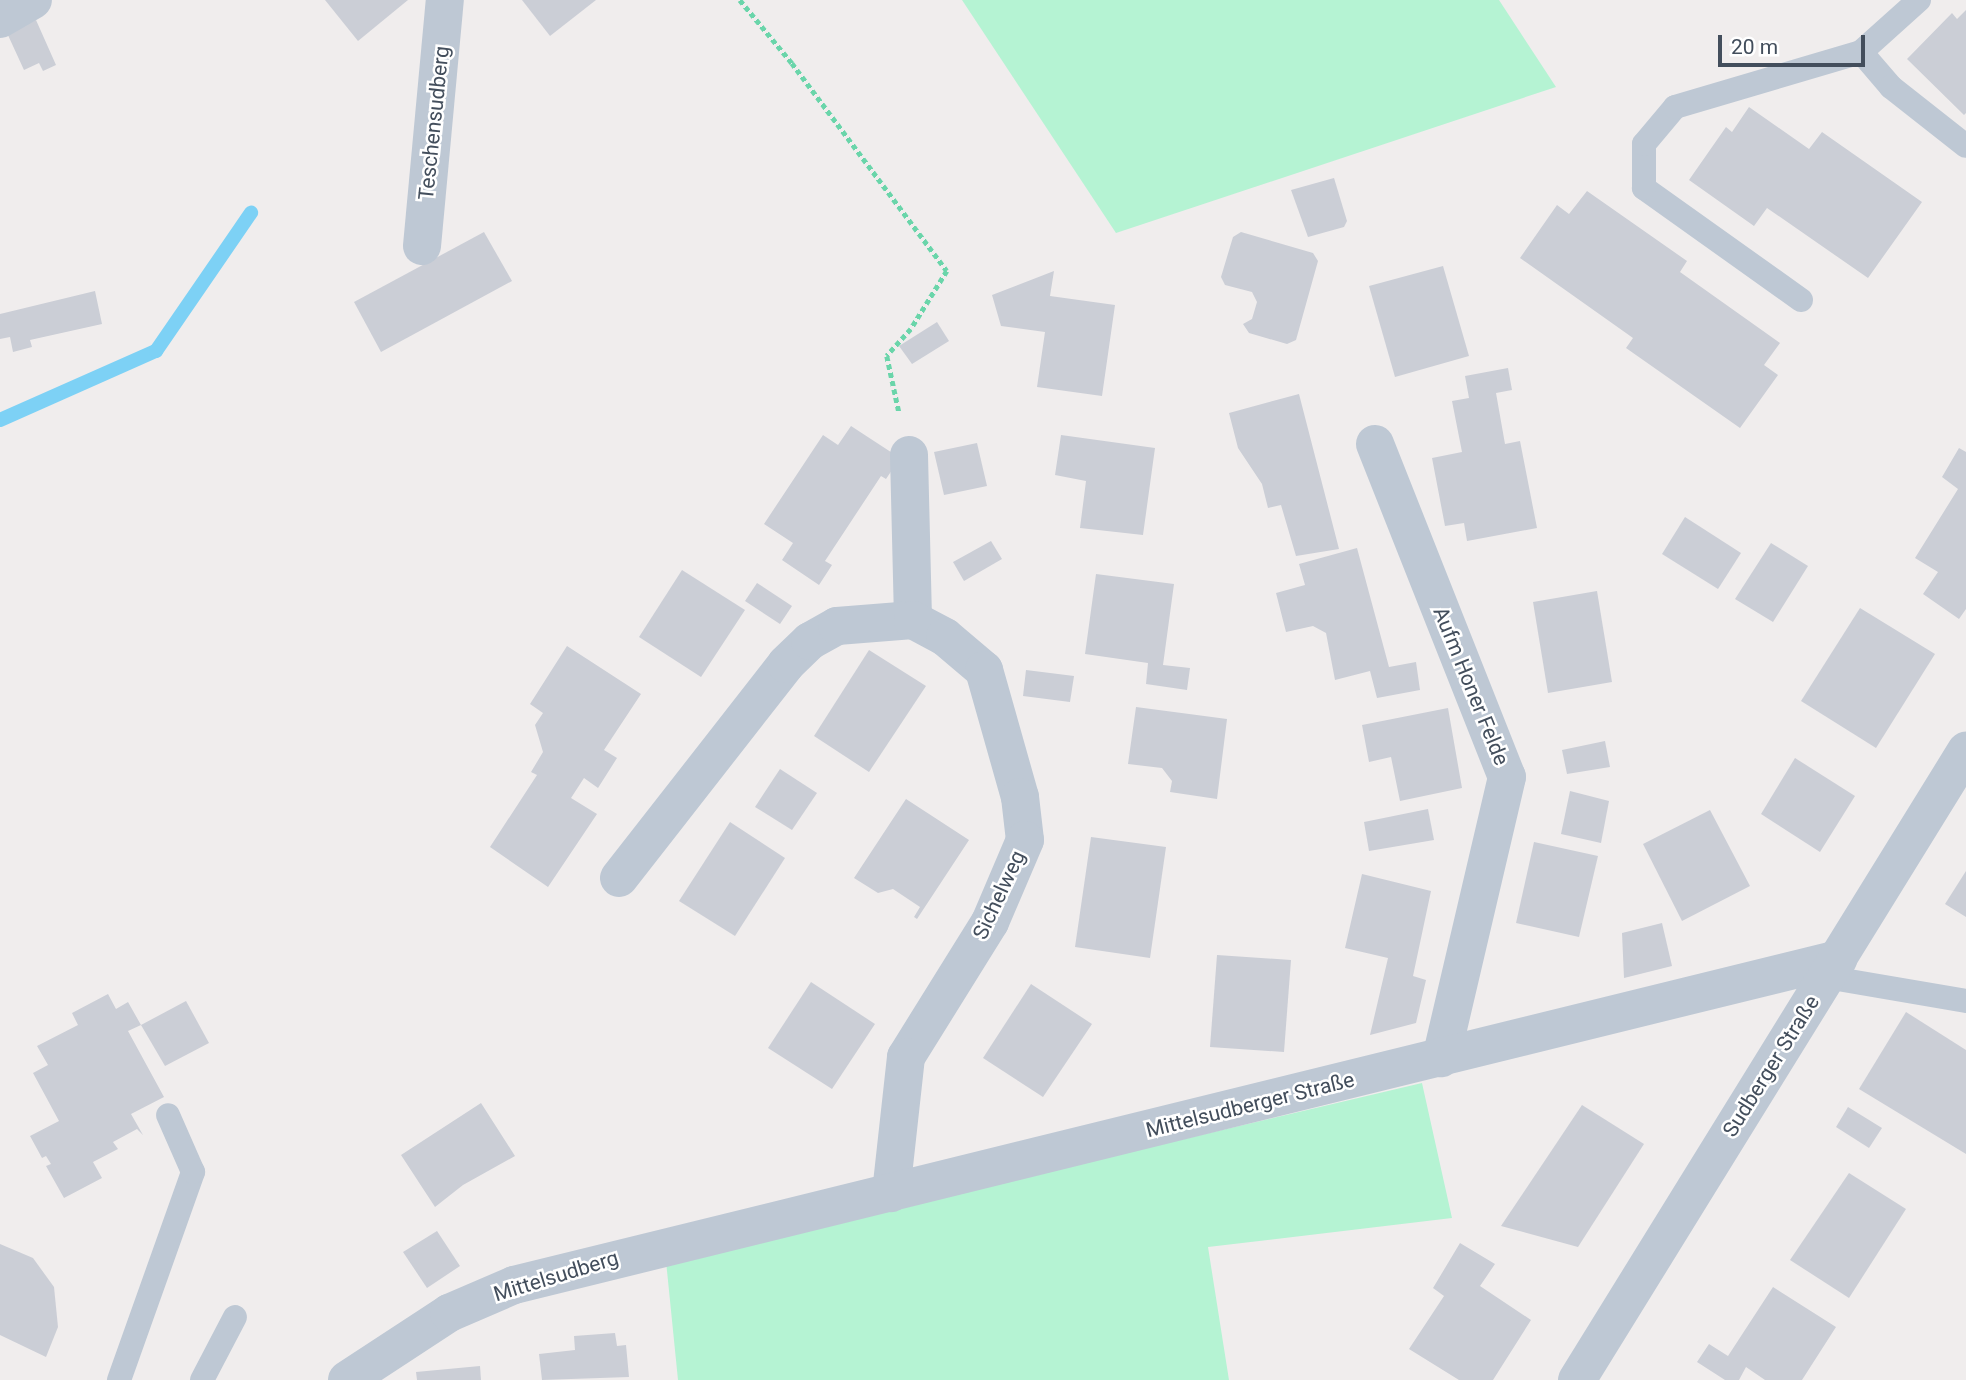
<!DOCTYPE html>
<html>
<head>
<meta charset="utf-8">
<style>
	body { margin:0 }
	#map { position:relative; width:1966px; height:1380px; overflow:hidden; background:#f0eded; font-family:Roboto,sans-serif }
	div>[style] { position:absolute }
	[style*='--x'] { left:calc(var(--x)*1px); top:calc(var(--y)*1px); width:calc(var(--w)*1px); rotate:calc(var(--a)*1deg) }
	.green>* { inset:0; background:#b5f3d3 }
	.stream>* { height:14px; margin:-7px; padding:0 7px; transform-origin:7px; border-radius:7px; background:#7dd1f5 }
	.building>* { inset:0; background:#cbced6 }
	.path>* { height:4.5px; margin-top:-2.25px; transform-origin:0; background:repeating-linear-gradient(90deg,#6ad5aa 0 5px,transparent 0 8.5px) }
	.service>* { height:24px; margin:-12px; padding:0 12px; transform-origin:12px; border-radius:12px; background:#bec8d4 }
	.minor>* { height:38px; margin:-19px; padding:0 19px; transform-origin:19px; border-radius:19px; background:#bec8d4 }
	span { translate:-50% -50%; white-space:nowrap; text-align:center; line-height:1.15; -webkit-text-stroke:5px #fff; paint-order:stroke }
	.street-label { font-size:21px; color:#434e5c }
	.scale { position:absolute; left:1718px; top:35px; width:147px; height:32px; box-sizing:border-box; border:4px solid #434e5c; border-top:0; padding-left:9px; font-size:21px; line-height:24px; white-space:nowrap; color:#434e5c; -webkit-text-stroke:5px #fff; paint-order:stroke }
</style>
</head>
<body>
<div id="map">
	<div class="green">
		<i style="clip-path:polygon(962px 0,1499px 0,1556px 87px,1116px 233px)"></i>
		<i style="clip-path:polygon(1422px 1083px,1452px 1218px,1208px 1247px,1229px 1380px,678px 1380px,666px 1261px)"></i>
	</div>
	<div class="stream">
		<i style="--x:0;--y:420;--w:171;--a:-23.9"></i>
		<i style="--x:156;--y:351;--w:168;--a:-55.5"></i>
	</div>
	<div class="building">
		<i style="clip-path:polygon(325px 0,408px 0,358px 41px)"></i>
		<i style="clip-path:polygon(522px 0,596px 0,550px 36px)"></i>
		<i style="clip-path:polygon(1966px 10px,1966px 113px,1964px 115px,1907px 59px,1952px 13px,1957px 19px)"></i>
		<i style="clip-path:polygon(36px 20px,56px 65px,43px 71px,39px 63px,24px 70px,7px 33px)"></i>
		<i style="clip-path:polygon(1749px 107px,1809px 149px,1822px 132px,1922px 202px,1868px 278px,1767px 208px,1754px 226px,1689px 180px,1726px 127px,1732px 132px)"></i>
		<i style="clip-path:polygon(1334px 178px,1347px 221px,1344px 227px,1308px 237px,1291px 190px)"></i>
		<i style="clip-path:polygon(1587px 191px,1687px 261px,1680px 272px,1780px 343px,1764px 365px,1778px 375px,1740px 428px,1626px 348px,1633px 338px,1520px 258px,1557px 205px,1569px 214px)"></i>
		<i style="clip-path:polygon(484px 232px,512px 281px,381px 352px,354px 302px)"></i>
		<i style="clip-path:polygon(1241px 232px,1313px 253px,1318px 261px,1296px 340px,1287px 344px,1249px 333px,1243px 324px,1252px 319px,1257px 302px,1252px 292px,1225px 285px,1221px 277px,1233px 237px)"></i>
		<i style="clip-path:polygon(1443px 266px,1469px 356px,1395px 377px,1369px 286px)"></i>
		<i style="clip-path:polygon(1054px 271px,1050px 296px,1115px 305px,1102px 396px,1037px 387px,1045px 332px,1001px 326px,992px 295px)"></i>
		<i style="clip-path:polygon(95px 291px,102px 324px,30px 340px,32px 347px,13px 352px,10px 337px,0 339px,0 314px)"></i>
		<i style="clip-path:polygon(937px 322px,949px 341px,912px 364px,899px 346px)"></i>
		<i style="clip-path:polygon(1508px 368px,1512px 390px,1496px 393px,1505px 444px,1520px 441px,1537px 528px,1467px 541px,1464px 523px,1445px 526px,1432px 458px,1462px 452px,1452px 401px,1469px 398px,1465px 376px)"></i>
		<i style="clip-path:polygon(1299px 394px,1339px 549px,1296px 556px,1281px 505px,1268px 508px,1262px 484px,1238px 448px,1229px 413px)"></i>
		<i style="clip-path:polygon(851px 426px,900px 458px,886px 479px,881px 476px,825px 561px,832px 565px,819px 585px,782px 560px,793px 543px,764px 524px,823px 435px,838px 445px)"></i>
		<i style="clip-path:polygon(1061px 435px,1155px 448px,1143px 535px,1080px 528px,1086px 481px,1055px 475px)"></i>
		<i style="clip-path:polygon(977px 443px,987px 486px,944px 495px,934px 452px)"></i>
		<i style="clip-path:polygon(1959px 448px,1966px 452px,1966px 609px,1959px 619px,1923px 594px,1938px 572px,1915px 558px,1958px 489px,1942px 477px)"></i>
		<i style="clip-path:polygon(1685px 517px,1741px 553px,1718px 589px,1662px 554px)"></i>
		<i style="clip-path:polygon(991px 541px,1002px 559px,964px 581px,953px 562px)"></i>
		<i style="clip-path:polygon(1771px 543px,1808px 566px,1773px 622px,1735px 599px)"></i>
		<i style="clip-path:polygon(1357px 548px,1389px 667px,1416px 662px,1420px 690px,1377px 698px,1370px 671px,1335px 680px,1326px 633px,1313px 626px,1286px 632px,1276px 593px,1305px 585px,1299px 564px)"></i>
		<i style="clip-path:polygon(682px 570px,745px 610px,701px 677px,639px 637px)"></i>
		<i style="clip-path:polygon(1096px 574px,1174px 584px,1163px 665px,1190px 668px,1187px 690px,1146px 684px,1148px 663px,1085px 654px)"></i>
		<i style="clip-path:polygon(757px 583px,792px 606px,780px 624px,745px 601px)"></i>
		<i style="clip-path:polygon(1597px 591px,1612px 682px,1548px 693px,1533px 602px)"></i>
		<i style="clip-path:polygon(1860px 608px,1935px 654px,1876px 748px,1801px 701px)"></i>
		<i style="clip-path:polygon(567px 646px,641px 694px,604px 750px,617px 758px,598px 788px,584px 778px,571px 798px,597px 814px,548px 887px,490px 847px,537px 775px,531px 772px,543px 752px,535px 725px,543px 713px,530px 704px)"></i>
		<i style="clip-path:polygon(869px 650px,926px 686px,869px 772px,814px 736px)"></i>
		<i style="clip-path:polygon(1026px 670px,1074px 676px,1070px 702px,1023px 696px)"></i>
		<i style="clip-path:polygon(1136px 707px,1227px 719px,1217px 799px,1170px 792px,1172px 781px,1162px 768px,1128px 764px)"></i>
		<i style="clip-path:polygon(1448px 708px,1462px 788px,1400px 801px,1391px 757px,1369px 762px,1362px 725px)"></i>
		<i style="clip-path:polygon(1605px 741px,1610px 767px,1567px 774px,1562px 750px)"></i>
		<i style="clip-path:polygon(1795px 758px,1855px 796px,1820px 852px,1761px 814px)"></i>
		<i style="clip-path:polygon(780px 769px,817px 793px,792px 830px,755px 807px)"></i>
		<i style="clip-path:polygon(1570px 791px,1609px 801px,1601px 843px,1561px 834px)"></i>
		<i style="clip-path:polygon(906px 799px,969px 840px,917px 919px,914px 917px,920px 907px,893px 889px,878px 893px,854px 878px)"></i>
		<i style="clip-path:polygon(1428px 809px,1434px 840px,1369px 851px,1364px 822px)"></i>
		<i style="clip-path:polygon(1710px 810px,1750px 886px,1682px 921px,1643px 844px)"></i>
		<i style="clip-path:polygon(730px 822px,785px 858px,735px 936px,679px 901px)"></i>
		<i style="clip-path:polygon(1091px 837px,1166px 847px,1150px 958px,1075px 947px)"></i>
		<i style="clip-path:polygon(1534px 842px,1598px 856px,1579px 937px,1516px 923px)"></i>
		<i style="clip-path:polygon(1966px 871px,1966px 917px,1945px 904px)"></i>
		<i style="clip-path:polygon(1362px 874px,1431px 891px,1413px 976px,1426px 980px,1416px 1023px,1370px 1035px,1388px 958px,1345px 948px)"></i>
		<i style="clip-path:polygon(1662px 923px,1672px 966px,1624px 978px,1622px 933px)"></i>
		<i style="clip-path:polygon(1217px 955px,1291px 960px,1284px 1052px,1210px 1047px)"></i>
		<i style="clip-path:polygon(811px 982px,875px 1024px,832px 1089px,768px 1048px)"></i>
		<i style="clip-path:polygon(1031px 984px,1092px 1024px,1043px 1097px,983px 1058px)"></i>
		<i style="clip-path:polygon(108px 994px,116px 1009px,128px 1002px,141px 1025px,128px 1031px,164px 1097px,131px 1114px,143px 1135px,137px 1129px,113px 1142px,118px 1149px,93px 1162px,102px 1178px,64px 1198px,46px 1166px,51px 1164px,46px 1156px,42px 1158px,30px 1136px,59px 1121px,33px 1073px,48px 1065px,37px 1046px,78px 1025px,72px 1013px)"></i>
		<i style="clip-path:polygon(186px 1001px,209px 1043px,165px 1066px,141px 1025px)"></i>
		<i style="clip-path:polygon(1906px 1012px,1966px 1050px,1966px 1154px,1859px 1089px)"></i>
		<i style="clip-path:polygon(481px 1103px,515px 1156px,463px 1185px,435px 1207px,401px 1155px)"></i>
		<i style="clip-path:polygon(1582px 1105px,1644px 1144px,1578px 1247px,1501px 1226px)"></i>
		<i style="clip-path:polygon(1848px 1107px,1882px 1128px,1869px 1148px,1836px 1127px)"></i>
		<i style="clip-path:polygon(1849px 1173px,1906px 1209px,1849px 1298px,1790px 1260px)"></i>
		<i style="clip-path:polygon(437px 1231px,460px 1266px,427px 1288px,403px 1252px)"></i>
		<i style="clip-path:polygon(1460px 1243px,1495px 1264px,1480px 1286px,1531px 1320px,1493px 1380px,1459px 1380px,1409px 1349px,1444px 1296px,1433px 1288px)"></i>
		<i style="clip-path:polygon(0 1244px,33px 1258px,54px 1287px,58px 1327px,46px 1357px,0 1335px)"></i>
		<i style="clip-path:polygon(1773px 1287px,1836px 1327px,1802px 1380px,1765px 1380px,1746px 1367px,1739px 1380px,1725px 1380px,1697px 1362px,1709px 1344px,1728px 1356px)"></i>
		<i style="clip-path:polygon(615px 1333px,617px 1346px,626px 1345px,629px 1377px,542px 1380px,539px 1354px,575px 1350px,574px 1336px)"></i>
		<i style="clip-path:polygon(480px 1366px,481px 1380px,417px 1380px,416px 1372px)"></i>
	</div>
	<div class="path">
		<i style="--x:740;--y:0;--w:82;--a:50.5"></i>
		<i style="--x:792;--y:63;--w:259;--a:53.3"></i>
		<i style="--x:947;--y:271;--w:68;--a:121.8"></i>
		<i style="--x:911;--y:329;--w:36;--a:132"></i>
		<i style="--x:887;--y:356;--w:57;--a:77.9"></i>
	</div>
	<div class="service">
		<i style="--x:1861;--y:52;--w:46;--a:49.4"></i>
		<i style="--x:1891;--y:87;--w:95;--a:38.2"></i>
		<i style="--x:1801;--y:300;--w:193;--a:-144.5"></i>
		<i style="--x:1644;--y:188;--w:44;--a:-90"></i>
		<i style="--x:1644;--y:144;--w:48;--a:-50"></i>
		<i style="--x:1675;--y:107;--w:194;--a:-16.5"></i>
		<i style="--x:1861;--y:52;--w:78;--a:-41.9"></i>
		<i style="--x:1826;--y:977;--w:142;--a:9.7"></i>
		<i style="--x:119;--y:1380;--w:221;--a:-70.4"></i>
		<i style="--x:193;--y:1172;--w:62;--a:-113.7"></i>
		<i style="--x:202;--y:1380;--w:71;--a:-62.4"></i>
	</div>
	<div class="minor">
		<i style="--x:0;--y:19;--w:38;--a:-30"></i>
		<i style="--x:422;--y:246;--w:247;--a:-84.7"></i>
		<i style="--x:1375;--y:444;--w:358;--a:68.4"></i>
		<i style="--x:1507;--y:777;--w:289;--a:103.2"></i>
		<i style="--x:909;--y:455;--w:165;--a:88.6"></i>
		<i style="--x:619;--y:878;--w:271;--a:-52"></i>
		<i style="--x:786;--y:664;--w:33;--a:-44"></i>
		<i style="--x:810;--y:641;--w:31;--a:-29"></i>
		<i style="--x:837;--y:626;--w:76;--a:-4.5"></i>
		<i style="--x:913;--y:620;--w:36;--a:28"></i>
		<i style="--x:945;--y:637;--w:51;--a:40.2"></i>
		<i style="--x:984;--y:670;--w:132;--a:74.2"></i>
		<i style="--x:1020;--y:797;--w:43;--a:83.4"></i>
		<i style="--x:1025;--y:840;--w:89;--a:113.1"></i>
		<i style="--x:990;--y:922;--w:159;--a:121.9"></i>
		<i style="--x:906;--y:1057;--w:137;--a:96.3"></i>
		<i style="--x:347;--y:1380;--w:122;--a:-33.3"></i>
		<i style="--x:449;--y:1313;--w:71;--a:-23.3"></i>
		<i style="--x:514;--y:1285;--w:1364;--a:-13.83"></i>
		<i style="--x:1577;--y:1380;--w:740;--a:-58.27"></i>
	</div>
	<div class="street-label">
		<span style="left:434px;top:123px;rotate:-84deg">Teschensudberg</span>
		<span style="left:1471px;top:686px;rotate:68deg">Aufm Honer Felde</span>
		<span style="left:999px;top:895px;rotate:-65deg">Sichelweg</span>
		<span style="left:1771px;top:1066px;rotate:-58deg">Sudberger Straße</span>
		<span style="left:1250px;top:1105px;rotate:-14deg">Mittelsudberger Straße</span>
		<span style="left:556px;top:1276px;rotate:-17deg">Mittelsudberg</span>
	</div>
	<div class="scale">20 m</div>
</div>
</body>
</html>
